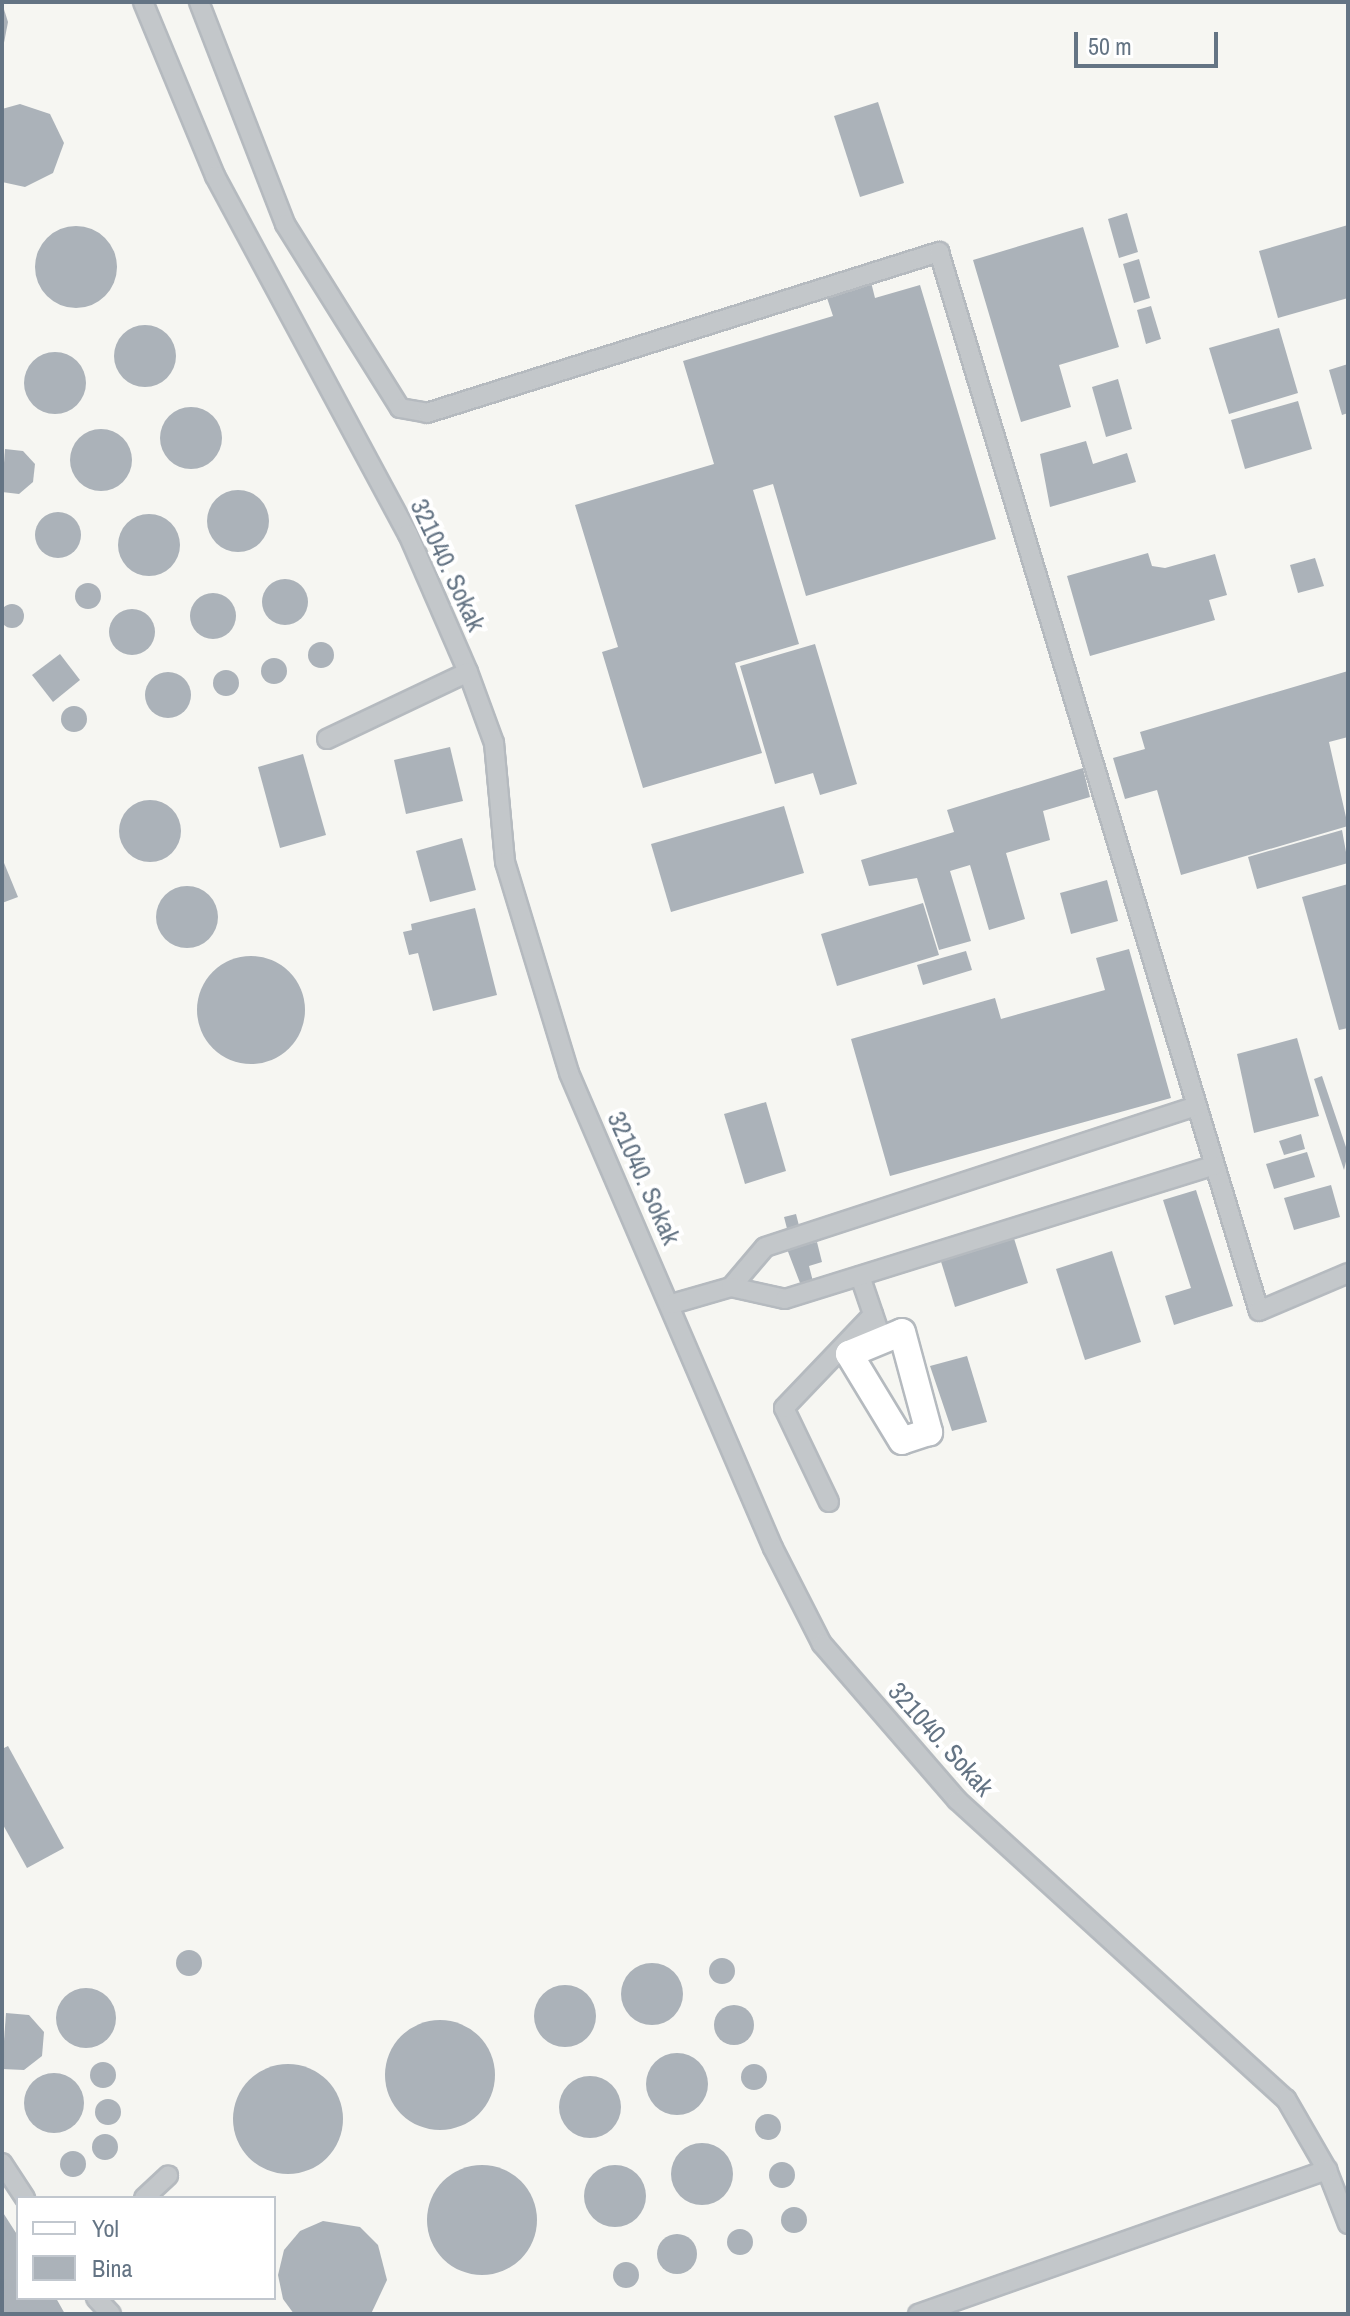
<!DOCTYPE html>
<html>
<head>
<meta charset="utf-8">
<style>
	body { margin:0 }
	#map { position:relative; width:1350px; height:2316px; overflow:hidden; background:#f6f6f2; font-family:"Archivo Narrow",sans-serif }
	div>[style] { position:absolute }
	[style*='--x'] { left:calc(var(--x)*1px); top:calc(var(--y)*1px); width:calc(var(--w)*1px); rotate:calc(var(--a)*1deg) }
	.building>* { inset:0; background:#abb2b9 }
	.round { border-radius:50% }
	.roads { filter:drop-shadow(2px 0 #b5babf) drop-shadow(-2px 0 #b5babf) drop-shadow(0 2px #b5babf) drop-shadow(0 -2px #b5babf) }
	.street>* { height:18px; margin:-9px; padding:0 9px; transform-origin:9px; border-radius:9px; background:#c3c7ca }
	.secondary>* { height:26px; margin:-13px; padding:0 13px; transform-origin:13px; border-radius:13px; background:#fff }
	span { translate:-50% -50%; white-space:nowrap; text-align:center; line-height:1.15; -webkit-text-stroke:8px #fff; paint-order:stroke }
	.street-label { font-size:26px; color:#647484 }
	.frame { position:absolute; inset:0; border:4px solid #647484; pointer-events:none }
	.legend { position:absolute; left:16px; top:2196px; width:260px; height:104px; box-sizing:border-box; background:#fff; border:2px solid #c1c7ce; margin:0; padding:10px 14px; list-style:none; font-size:24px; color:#647484 }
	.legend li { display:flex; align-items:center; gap:16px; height:40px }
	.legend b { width:40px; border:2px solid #c1c7ce }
	.scale { position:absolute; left:1074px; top:32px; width:144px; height:36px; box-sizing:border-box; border:4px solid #647484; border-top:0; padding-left:10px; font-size:24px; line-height:28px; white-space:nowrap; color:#647484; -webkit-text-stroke:6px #fff; paint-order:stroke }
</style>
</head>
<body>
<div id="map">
	<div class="building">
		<i style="clip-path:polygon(2px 3px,8px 22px,3px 48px,2px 47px)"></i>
		<i style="clip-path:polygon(878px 102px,904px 183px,860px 197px,834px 116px)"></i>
		<i style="clip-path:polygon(20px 104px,50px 114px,64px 143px,53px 173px,25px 187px,2px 182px,2px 109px)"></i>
		<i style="clip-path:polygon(1127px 213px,1138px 252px,1119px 258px,1108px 219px)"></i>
		<i style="clip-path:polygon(1348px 225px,1348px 298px,1278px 318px,1259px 251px)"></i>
		<i class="round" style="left:35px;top:226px;width:82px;height:82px"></i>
		<i style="clip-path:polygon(1083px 227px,1119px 347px,1059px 365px,1071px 407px,1021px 422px,973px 260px)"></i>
		<i style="clip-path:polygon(1139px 259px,1150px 298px,1134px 303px,1123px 264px)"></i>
		<i style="clip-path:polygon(871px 282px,875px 298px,920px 285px,996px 539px,806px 596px,773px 484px,753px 490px,799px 644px,735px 663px,762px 753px,643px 788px,602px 652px,618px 647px,575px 505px,714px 464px,683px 361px,833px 316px,826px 295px)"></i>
		<i style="clip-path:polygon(1151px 306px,1161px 339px,1146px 344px,1137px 310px)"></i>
		<i class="round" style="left:114px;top:325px;width:62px;height:62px"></i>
		<i style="clip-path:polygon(1279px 328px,1298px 393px,1229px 414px,1209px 348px)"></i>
		<i class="round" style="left:24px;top:352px;width:62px;height:62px"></i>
		<i style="clip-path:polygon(1348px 364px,1348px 413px,1342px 415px,1329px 370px)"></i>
		<i style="clip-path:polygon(1118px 379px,1132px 429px,1106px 437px,1092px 387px)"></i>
		<i style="clip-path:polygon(1298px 401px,1312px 449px,1245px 469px,1231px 420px)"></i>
		<i class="round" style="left:160px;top:407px;width:62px;height:62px"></i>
		<i class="round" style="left:70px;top:429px;width:62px;height:62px"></i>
		<i style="clip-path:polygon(1086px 441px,1093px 464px,1127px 453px,1136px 482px,1050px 507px,1040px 454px)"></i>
		<i style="clip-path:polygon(5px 449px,23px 451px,35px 464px,33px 482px,19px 494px,2px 492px)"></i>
		<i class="round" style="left:207px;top:490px;width:62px;height:62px"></i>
		<i class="round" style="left:35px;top:512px;width:46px;height:46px"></i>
		<i class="round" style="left:118px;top:514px;width:62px;height:62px"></i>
		<i style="clip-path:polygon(1148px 553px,1152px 566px,1165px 568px,1215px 554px,1227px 595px,1209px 600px,1215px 620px,1090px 656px,1067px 576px)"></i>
		<i style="clip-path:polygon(1315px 558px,1324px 586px,1298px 593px,1290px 565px)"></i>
		<i class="round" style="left:262px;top:579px;width:46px;height:46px"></i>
		<i class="round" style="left:75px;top:583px;width:26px;height:26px"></i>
		<i class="round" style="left:190px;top:593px;width:46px;height:46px"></i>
		<i class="round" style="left:0;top:604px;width:24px;height:24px"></i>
		<i class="round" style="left:109px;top:609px;width:46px;height:46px"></i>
		<i class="round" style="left:308px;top:642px;width:26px;height:26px"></i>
		<i style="clip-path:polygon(815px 644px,857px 784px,820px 795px,813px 773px,775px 784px,740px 666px)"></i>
		<i style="clip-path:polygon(60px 654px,80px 680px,53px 702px,32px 675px)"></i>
		<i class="round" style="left:261px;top:658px;width:26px;height:26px"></i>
		<i class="round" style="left:213px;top:670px;width:26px;height:26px"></i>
		<i style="clip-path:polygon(1348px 671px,1348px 737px,1329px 742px,1348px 826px,1181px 875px,1157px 790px,1125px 799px,1113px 758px,1145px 749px,1140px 732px)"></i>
		<i class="round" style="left:145px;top:672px;width:46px;height:46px"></i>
		<i class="round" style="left:61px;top:706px;width:26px;height:26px"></i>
		<i style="clip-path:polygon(450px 747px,463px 801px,406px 814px,394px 760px)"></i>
		<i style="clip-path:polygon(303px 754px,326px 835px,280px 848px,258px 767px)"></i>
		<i style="clip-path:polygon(1083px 768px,1090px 797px,1043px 811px,1050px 840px,1006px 853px,1025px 919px,989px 930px,970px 865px,950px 871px,971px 941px,939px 950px,917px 878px,869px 886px,861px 860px,954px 832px,947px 810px)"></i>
		<i class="round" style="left:119px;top:800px;width:62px;height:62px"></i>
		<i style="clip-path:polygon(784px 806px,804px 873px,671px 912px,651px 844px)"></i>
		<i style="clip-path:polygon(1342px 830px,1348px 863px,1257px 889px,1248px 857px)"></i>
		<i style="clip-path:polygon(462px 838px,476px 890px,430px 902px,416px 851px)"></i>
		<i style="clip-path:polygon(2px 858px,18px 897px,2px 903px)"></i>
		<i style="clip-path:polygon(1107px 880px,1118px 921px,1071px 934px,1060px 893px)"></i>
		<i style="clip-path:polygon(1348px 884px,1348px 1028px,1339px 1030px,1302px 897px)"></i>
		<i class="round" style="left:156px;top:886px;width:62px;height:62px"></i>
		<i style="clip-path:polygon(923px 903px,939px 955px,837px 986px,821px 934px)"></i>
		<i style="clip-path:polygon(475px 908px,497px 995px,433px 1011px,418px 953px,409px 955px,403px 932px,412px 930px,411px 924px)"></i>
		<i style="clip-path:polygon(1129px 949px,1171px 1098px,890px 1176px,851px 1039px,995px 998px,1001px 1019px,1105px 990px,1096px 958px)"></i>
		<i style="clip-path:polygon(966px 951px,972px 970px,923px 985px,917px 965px)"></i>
		<i class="round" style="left:197px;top:956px;width:108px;height:108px"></i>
		<i style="clip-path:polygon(1297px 1038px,1319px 1116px,1254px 1133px,1237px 1054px)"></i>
		<i style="clip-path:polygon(1322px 1076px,1348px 1153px,1344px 1170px,1314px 1079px)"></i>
		<i style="clip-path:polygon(766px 1102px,786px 1171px,745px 1184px,724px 1114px)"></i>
		<i style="clip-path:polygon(1301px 1134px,1305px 1149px,1284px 1155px,1279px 1141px)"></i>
		<i style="clip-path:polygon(1307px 1152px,1315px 1177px,1274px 1189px,1266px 1164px)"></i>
		<i style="clip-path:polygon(1331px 1185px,1340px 1217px,1294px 1230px,1284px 1198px)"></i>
		<i style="clip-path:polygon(1196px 1190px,1233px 1306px,1174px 1325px,1165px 1296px,1191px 1288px,1163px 1200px)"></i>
		<i style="clip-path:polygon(796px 1214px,804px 1245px,817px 1242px,822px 1262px,809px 1266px,816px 1293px,805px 1296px,787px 1249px,792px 1248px,784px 1217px)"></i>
		<i style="clip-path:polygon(1012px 1232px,1028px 1283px,955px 1307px,939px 1255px)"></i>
		<i style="clip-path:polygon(1112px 1251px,1141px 1342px,1085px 1360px,1056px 1269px)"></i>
		<i style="clip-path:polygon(967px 1356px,987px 1422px,952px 1431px,930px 1366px)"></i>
		<i style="clip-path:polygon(8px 1746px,64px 1848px,27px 1868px,2px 1823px,2px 1749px)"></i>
		<i class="round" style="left:176px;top:1950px;width:26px;height:26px"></i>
		<i class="round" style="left:709px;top:1958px;width:26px;height:26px"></i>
		<i class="round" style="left:621px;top:1963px;width:62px;height:62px"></i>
		<i class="round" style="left:534px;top:1985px;width:62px;height:62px"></i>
		<i class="round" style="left:56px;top:1988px;width:60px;height:60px"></i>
		<i class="round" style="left:714px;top:2005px;width:40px;height:40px"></i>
		<i style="clip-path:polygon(6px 2013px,29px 2015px,44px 2032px,42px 2056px,24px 2070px,2px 2069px)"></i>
		<i class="round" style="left:385px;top:2020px;width:110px;height:110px"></i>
		<i class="round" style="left:646px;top:2053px;width:62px;height:62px"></i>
		<i class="round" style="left:90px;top:2062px;width:26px;height:26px"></i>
		<i class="round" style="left:741px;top:2064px;width:26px;height:26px"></i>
		<i class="round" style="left:233px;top:2064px;width:110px;height:110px"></i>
		<i class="round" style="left:24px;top:2073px;width:60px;height:60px"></i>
		<i class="round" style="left:559px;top:2076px;width:62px;height:62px"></i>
		<i class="round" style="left:95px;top:2099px;width:26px;height:26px"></i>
		<i class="round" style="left:755px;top:2114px;width:26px;height:26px"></i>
		<i class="round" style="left:92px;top:2134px;width:26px;height:26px"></i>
		<i class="round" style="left:671px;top:2143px;width:62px;height:62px"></i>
		<i class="round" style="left:60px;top:2151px;width:26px;height:26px"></i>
		<i class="round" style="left:769px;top:2162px;width:26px;height:26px"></i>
		<i class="round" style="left:584px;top:2165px;width:62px;height:62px"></i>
		<i class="round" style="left:427px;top:2165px;width:110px;height:110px"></i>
		<i class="round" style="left:781px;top:2207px;width:26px;height:26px"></i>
		<i style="clip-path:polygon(2px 2211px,18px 2236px,18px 2298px,56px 2298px,65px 2314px,2px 2314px)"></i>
		<i style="clip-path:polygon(323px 2221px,360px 2227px,378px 2245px,387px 2280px,371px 2314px,294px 2314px,283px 2299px,278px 2275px,284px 2250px,300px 2231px)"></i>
		<i class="round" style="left:727px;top:2229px;width:26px;height:26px"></i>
		<i class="round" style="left:657px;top:2234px;width:40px;height:40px"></i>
		<i class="round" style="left:613px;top:2262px;width:26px;height:26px"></i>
	</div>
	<div class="roads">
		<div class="street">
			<i style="--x:143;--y:2;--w:188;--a:67.5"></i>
			<i style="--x:215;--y:176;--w:407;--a:61.7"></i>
			<i style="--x:408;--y:534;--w:150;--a:66.5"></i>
			<i style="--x:468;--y:672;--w:76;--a:69.9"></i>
			<i style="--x:494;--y:743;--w:120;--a:84.7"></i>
			<i style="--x:505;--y:862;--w:220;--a:73.1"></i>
			<i style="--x:569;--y:1073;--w:517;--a:66.76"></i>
			<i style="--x:773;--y:1548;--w:108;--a:63"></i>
			<i style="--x:822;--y:1644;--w:206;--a:49.1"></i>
			<i style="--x:957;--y:1800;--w:445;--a:42.3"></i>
			<i style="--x:1286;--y:2099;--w:82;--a:60"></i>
			<i style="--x:1327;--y:2170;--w:58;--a:68.7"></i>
			<i style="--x:199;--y:2;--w:238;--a:68.8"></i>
			<i style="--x:285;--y:224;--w:217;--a:58"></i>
			<i style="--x:400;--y:408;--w:27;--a:10"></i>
			<i style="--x:427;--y:413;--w:537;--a:-17.46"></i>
			<i style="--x:939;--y:252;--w:1106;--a:73.19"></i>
			<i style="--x:1259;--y:1311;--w:97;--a:-23.1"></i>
			<i style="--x:327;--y:739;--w:156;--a:-25.4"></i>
			<i style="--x:860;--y:1276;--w:53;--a:71.2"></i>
			<i style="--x:731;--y:1287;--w:52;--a:-49.6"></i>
			<i style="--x:765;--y:1247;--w:453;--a:-18.1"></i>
			<i style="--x:672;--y:1304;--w:61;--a:-16.1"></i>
			<i style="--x:731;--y:1287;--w:55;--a:12.5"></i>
			<i style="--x:785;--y:1299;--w:449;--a:-17.3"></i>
			<i style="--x:829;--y:1502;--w:104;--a:-115.6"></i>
			<i style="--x:784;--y:1408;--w:129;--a:-46.3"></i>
			<i style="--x:2;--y:2163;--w:42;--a:56.7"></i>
			<i style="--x:144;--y:2198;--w:33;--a:-43"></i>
			<i style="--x:96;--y:2298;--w:22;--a:47"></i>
			<i style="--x:918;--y:2314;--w:434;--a:-19.4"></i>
		</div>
		<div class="secondary">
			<i style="--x:902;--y:1332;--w:104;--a:74.9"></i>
			<i style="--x:929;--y:1432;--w:28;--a:162"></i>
			<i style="--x:902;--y:1441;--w:102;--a:-121.3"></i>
			<i style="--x:849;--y:1354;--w:57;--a:-22.5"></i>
		</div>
	</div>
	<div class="street-label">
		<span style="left:448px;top:565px;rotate:65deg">321040. Sokak</span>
		<span style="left:644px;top:1178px;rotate:66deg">321040. Sokak</span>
		<span style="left:941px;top:1739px;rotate:48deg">321040. Sokak</span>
	</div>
	<div class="frame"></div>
	<ul class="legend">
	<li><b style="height:10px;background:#fff"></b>Yol</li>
	<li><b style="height:22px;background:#abb2b9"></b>Bina</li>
	</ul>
	<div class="scale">50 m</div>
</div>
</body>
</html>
